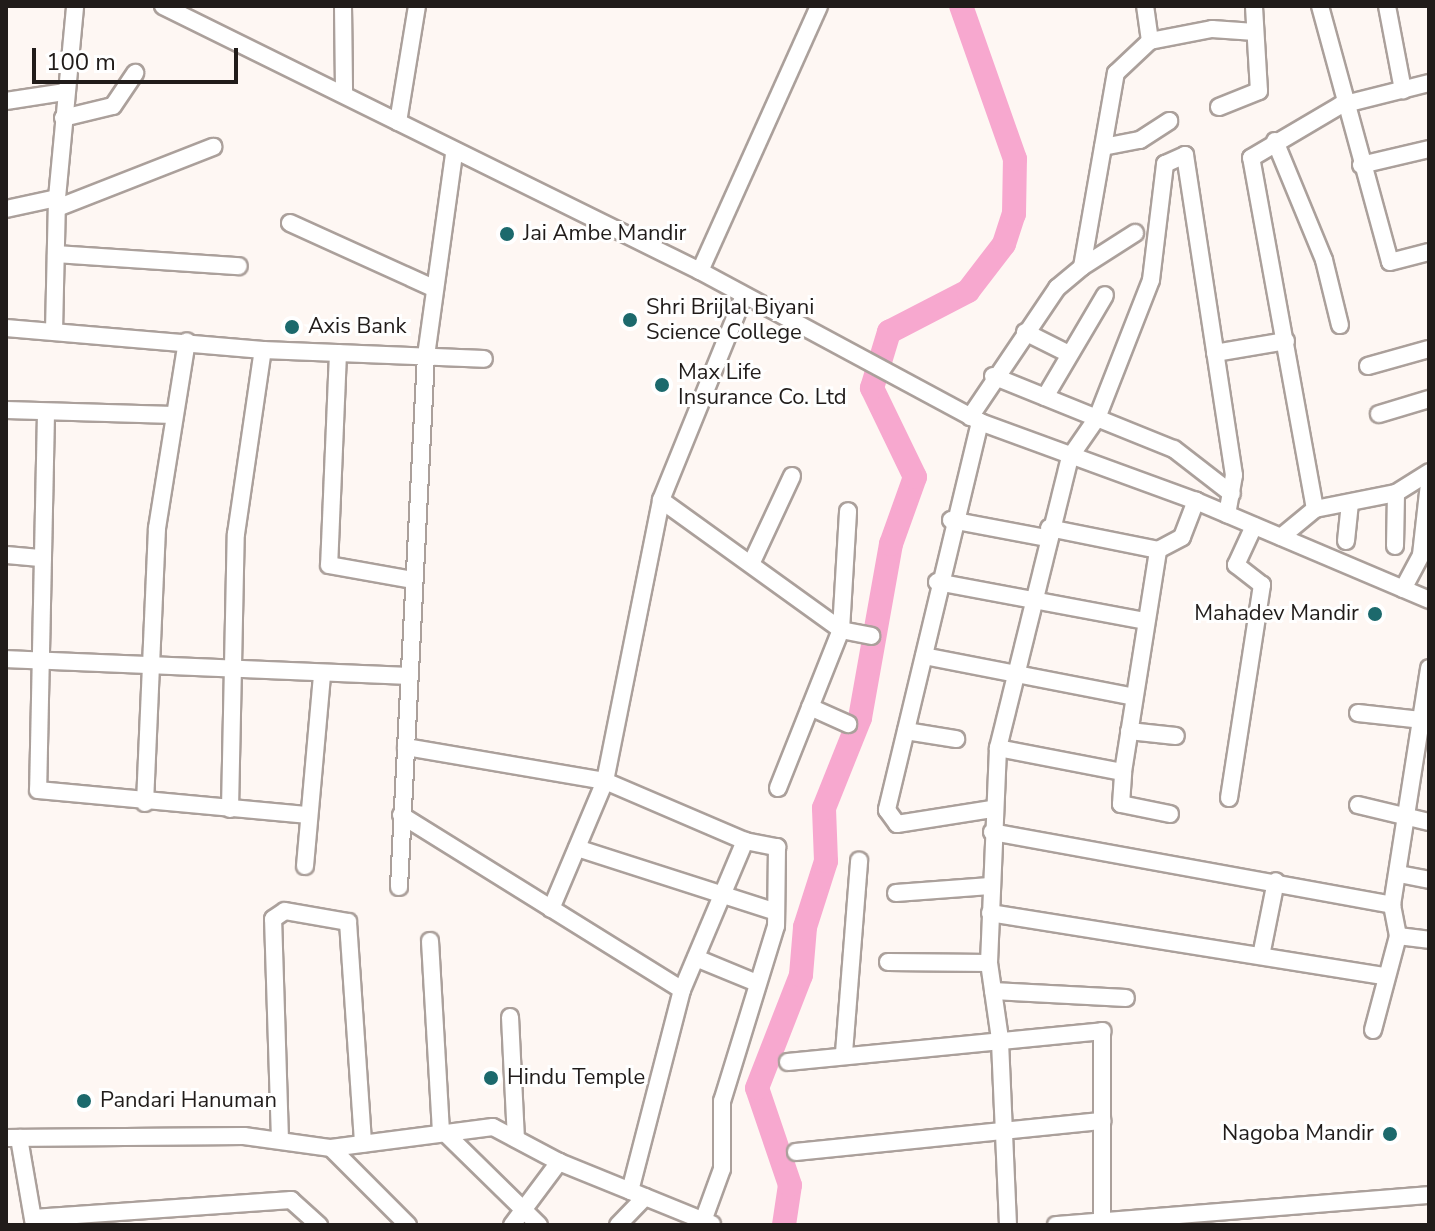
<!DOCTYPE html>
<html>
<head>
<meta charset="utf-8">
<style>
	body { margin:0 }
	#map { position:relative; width:1435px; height:1231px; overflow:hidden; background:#fef7f3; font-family:"Nunito Sans",sans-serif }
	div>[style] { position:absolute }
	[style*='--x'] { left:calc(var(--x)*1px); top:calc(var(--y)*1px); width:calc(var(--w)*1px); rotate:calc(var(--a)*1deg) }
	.river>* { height:24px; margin:-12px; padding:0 12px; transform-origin:12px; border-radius:12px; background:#f7a8cf }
	.roads { filter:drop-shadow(2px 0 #aba09b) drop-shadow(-2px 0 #aba09b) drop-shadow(0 2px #aba09b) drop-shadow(0 -2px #aba09b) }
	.minor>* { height:16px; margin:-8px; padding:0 8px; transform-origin:8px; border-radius:8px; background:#fff }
	.dots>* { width:22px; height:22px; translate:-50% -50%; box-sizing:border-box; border:4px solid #fff; border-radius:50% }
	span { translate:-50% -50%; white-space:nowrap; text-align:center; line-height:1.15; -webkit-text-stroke:6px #fff; paint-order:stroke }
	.poi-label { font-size:22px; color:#211c1a }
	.left { translate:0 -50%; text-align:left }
	.right { translate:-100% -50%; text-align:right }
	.frame { position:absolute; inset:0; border:8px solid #211c1a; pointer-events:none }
	.scale { position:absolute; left:32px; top:48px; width:206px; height:36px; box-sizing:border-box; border:4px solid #211c1a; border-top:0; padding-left:10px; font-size:24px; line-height:28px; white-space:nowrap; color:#211c1a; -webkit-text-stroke:6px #fff; paint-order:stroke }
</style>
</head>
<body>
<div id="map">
	<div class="river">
		<i style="--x:784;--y:1225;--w:40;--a:-81.5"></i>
		<i style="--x:790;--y:1185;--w:102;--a:-108.8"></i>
		<i style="--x:757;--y:1088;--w:121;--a:-68.7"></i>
		<i style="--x:801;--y:975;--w:48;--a:-85.2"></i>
		<i style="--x:805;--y:927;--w:69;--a:-72.3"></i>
		<i style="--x:826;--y:861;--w:53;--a:-92.2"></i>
		<i style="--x:824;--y:808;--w:97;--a:-68.2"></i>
		<i style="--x:860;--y:718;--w:177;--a:-79.9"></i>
		<i style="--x:891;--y:544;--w:71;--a:-70.3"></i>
		<i style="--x:915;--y:477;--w:99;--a:-115.8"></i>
		<i style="--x:872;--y:388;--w:59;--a:-73.1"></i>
		<i style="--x:889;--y:332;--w:89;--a:-27.4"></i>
		<i style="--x:968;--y:291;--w:59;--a:-52.5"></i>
		<i style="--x:1004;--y:244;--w:32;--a:-72"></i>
		<i style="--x:1014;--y:214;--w:55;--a:-89"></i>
		<i style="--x:1015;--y:159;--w:162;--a:-109.4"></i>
	</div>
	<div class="roads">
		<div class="minor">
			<i style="--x:163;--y:6;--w:599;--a:26.27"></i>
			<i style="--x:700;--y:271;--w:318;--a:28.3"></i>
			<i style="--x:980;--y:422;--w:230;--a:20.1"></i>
			<i style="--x:1196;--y:501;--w:253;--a:23"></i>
			<i style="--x:343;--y:6;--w:88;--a:89.3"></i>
			<i style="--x:1320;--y:6;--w:265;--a:74.7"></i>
			<i style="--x:1390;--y:262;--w:40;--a:-14.4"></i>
			<i style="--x:1387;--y:6;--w:86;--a:79.2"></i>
			<i style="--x:1150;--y:41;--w:63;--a:-11"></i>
			<i style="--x:1212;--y:29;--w:43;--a:4"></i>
			<i style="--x:6;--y:101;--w:60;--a:-8.7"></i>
			<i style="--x:1219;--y:107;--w:43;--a:-21.8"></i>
			<i style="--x:1259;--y:91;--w:85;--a:-93.4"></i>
			<i style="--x:63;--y:118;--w:51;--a:-13.5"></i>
			<i style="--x:113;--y:106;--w:40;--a:-56"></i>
			<i style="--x:398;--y:122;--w:118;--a:-80.7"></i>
			<i style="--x:1275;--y:141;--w:129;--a:67.6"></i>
			<i style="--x:1324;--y:260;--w:67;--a:76.2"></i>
			<i style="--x:1103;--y:147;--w:38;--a:-11"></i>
			<i style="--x:1140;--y:140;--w:35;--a:-33"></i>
			<i style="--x:1361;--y:165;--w:70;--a:-13.2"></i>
			<i style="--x:57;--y:208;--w:168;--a:-21.4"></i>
			<i style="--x:6;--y:209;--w:52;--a:-12.2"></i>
			<i style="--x:290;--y:223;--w:157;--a:24.4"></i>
			<i style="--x:56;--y:254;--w:183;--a:3.8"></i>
			<i style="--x:1082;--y:267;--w:63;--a:-32.7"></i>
			<i style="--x:700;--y:271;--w:290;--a:-65.8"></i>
			<i style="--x:6;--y:328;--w:258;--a:4.9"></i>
			<i style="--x:263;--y:350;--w:221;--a:2.3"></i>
			<i style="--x:54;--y:331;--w:133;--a:-88.7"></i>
			<i style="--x:57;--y:198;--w:193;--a:-84.6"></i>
			<i style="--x:1025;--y:332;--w:45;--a:26.6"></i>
			<i style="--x:338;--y:353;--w:212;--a:92.4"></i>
			<i style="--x:329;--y:565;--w:85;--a:10.1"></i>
			<i style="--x:1215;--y:353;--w:72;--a:-9.6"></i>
			<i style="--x:1368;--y:366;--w:63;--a:-15.6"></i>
			<i style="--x:993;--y:376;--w:195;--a:22"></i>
			<i style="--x:1174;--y:449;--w:73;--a:37.8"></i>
			<i style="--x:1045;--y:397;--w:118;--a:-59.5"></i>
			<i style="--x:6;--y:410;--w:168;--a:1.7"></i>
			<i style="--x:46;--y:413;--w:377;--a:91.2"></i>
			<i style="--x:38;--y:790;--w:272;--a:5.3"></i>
			<i style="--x:1379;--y:414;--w:52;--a:-16.7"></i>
			<i style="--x:970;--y:417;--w:156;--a:-56"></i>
			<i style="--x:1057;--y:288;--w:33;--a:-40"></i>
			<i style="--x:1082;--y:267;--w:197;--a:-80.1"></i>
			<i style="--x:1116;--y:73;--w:47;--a:-43.3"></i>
			<i style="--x:1150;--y:41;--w:35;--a:-98"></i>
			<i style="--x:980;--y:422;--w:399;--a:103.5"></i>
			<i style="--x:887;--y:810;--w:17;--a:54"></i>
			<i style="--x:897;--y:824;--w:96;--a:-9"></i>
			<i style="--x:661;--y:500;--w:222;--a:35.8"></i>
			<i style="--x:841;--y:630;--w:31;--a:11"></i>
			<i style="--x:1315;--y:509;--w:357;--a:-100.3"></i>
			<i style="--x:1251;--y:158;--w:104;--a:-30.5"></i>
			<i style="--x:1341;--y:105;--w:91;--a:-14"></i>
			<i style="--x:951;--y:520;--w:97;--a:10.7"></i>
			<i style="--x:1049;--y:528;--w:111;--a:11.4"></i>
			<i style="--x:1281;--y:537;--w:44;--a:-39.5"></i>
			<i style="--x:1315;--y:509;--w:83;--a:-11.2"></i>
			<i style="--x:1396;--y:493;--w:39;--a:-32"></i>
			<i style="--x:1346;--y:541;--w:38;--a:-84"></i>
			<i style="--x:1395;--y:546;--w:53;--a:-88.9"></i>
			<i style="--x:6;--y:555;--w:37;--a:5"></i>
			<i style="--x:751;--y:564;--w:97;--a:-65"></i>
			<i style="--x:937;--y:582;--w:212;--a:10.6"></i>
			<i style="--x:1403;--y:589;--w:38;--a:-62"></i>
			<i style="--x:1421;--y:555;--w:71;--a:-83.6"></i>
			<i style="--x:924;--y:656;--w:214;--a:11"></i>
			<i style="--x:6;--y:659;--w:402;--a:2.4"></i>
			<i style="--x:810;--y:707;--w:42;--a:24.1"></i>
			<i style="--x:1358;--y:713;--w:63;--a:6.3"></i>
			<i style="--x:906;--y:731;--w:51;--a:9.1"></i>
			<i style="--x:1129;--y:731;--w:47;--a:6.1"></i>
			<i style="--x:406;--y:747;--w:202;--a:9.7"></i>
			<i style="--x:605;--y:781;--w:152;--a:23.2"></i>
			<i style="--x:745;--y:841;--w:33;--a:11"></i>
			<i style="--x:777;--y:847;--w:79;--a:90.7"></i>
			<i style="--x:776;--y:926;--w:183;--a:107.1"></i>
			<i style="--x:722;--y:1101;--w:68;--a:90"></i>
			<i style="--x:722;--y:1169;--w:55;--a:110.1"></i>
			<i style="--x:998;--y:748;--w:127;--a:10.9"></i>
			<i style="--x:778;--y:788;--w:170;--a:-68.3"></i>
			<i style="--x:841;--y:630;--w:119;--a:-86.6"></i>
			<i style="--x:1229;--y:798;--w:216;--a:-81.2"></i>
			<i style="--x:1262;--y:585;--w:33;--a:-142"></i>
			<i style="--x:1236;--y:565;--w:43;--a:-65.2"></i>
			<i style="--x:145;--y:803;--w:275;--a:-87.5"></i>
			<i style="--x:157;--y:528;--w:189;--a:-80.9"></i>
			<i style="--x:1358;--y:805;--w:73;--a:13.5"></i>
			<i style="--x:230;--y:809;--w:275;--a:-88.8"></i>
			<i style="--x:236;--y:534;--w:186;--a:-81.7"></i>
			<i style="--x:1170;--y:814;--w:50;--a:-168.5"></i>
			<i style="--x:1121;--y:804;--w:32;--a:-86"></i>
			<i style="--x:1123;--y:772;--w:225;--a:-81"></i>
			<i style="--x:1158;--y:550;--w:27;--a:-28"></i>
			<i style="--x:1182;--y:537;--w:39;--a:-69"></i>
			<i style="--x:401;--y:815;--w:331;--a:31.9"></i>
			<i style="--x:992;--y:832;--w:407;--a:10.3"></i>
			<i style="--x:577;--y:848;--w:209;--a:17.8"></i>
			<i style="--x:305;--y:866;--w:190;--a:-84.9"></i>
			<i style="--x:1399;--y:874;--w:31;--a:11"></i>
			<i style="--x:399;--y:887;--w:532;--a:-87.09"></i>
			<i style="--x:426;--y:356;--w:203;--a:-82.1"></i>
			<i style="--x:896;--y:893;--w:94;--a:-4.3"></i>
			<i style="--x:551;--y:909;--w:139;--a:-67.1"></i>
			<i style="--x:605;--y:781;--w:287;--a:-78.7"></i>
			<i style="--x:661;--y:500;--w:220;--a:-67.9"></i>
			<i style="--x:990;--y:913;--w:400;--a:9.1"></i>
			<i style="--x:1398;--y:936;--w:31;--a:7"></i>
			<i style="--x:430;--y:941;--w:188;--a:86.7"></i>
			<i style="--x:441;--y:1129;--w:137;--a:44.4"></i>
			<i style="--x:1262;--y:951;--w:71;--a:-78.7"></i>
			<i style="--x:696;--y:958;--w:66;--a:22.3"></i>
			<i style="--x:888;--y:962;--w:101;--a:0.6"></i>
			<i style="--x:993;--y:991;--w:133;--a:3"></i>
			<i style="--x:510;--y:1017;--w:122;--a:87.2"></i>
			<i style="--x:1373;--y:1030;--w:97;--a:-75.1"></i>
			<i style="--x:1398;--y:936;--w:32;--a:-101"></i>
			<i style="--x:1392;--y:905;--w:240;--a:-81.1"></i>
			<i style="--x:844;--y:1053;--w:193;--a:-85.5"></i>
			<i style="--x:788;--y:1062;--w:316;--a:-5.6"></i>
			<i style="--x:1102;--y:1031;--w:189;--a:90"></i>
			<i style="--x:6;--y:1138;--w:238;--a:-0.5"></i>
			<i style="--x:244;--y:1136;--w:88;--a:7.9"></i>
			<i style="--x:331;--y:1148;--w:163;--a:-7.4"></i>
			<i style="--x:493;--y:1127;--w:75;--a:27.9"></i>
			<i style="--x:559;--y:1162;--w:165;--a:22.1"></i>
			<i style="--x:19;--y:1138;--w:88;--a:80.2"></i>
			<i style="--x:280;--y:1140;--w:221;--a:-91.8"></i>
			<i style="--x:273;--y:919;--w:14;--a:-34"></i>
			<i style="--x:285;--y:911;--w:64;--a:9.9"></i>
			<i style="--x:348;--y:922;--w:222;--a:86.1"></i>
			<i style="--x:331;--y:1148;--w:109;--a:45"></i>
			<i style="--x:796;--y:1152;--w:308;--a:-5.8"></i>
			<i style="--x:630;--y:1191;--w:208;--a:-75.5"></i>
			<i style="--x:682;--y:990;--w:162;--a:-67.1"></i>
			<i style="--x:33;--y:1218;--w:259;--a:-4"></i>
			<i style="--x:291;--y:1200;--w:38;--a:42"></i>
			<i style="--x:512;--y:1225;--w:79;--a:-53.3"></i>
			<i style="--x:618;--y:1225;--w:39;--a:-46"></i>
			<i style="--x:1008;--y:1225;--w:186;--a:-92.5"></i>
			<i style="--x:1000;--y:1039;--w:77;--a:-98.2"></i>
			<i style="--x:989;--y:963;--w:215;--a:-87.6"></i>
			<i style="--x:998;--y:748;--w:300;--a:-76.1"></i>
			<i style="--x:1070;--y:457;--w:47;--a:-55.3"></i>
			<i style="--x:1097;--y:418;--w:148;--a:-68.6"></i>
			<i style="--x:1151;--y:280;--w:117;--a:-83.1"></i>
			<i style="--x:1165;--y:164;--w:22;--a:-24"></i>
			<i style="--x:1185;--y:155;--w:324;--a:81.3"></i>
			<i style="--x:1234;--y:475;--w:40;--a:100"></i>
			<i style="--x:1056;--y:1225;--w:374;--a:-4.6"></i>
		</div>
	</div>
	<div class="dots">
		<i style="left:507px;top:234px;background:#1c696c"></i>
		<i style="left:630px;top:320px;background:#1c696c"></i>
		<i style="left:292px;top:327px;background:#1c696c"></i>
		<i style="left:662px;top:385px;background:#1c696c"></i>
		<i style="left:1375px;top:614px;background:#1c696c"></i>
		<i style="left:491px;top:1078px;background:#1c696c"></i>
		<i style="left:84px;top:1101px;background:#1c696c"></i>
		<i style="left:1390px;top:1134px;background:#1c696c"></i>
	</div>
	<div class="poi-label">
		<span class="left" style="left:523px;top:234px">Jai Ambe Mandir</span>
		<span class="left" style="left:646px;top:320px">Shri Brijlal Biyani<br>Science College</span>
		<span class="left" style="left:308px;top:327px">Axis Bank</span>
		<span class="left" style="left:678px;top:385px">Max Life<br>Insurance Co. Ltd</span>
		<span class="right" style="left:1359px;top:614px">Mahadev Mandir</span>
		<span class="left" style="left:507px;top:1078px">Hindu Temple</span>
		<span class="left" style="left:100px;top:1101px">Pandari Hanuman</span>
		<span class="right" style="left:1374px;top:1134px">Nagoba Mandir</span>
	</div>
	<div class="frame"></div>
	<div class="scale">100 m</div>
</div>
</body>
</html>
